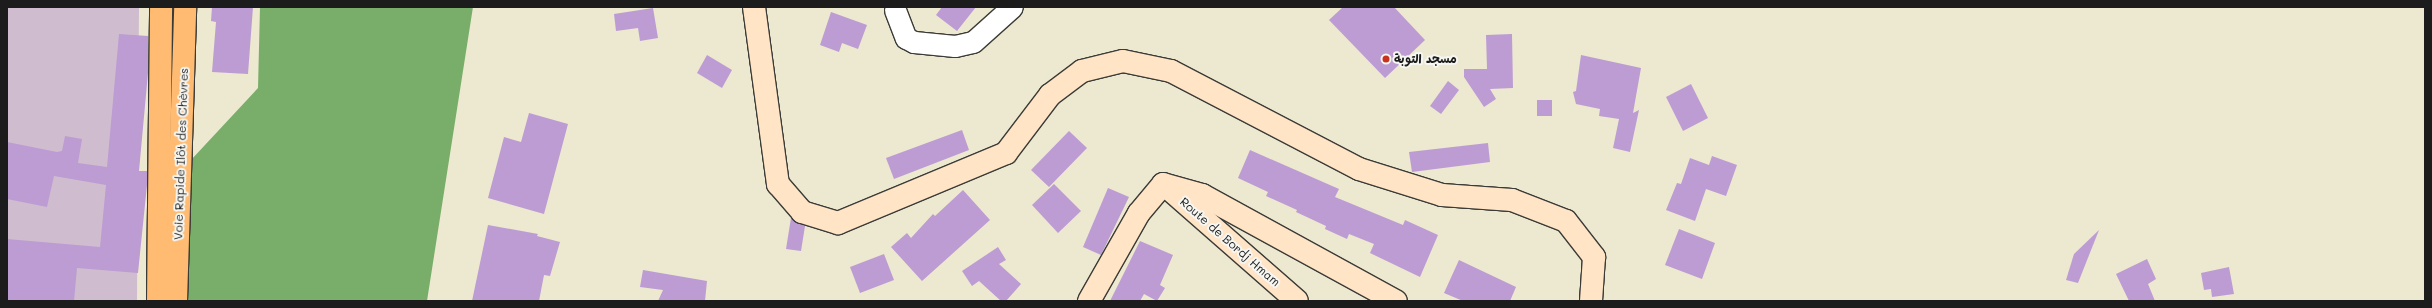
<!DOCTYPE html>
<html>
<head>
<meta charset="utf-8">
<style>
	body { margin:0 }
	#map { position:relative; width:2432px; height:308px; overflow:hidden; background:#ede8d0; font-family:Mali,"Playpen Sans Arabic",sans-serif }
	div>[style] { position:absolute }
	[style*='--x'] { left:calc(var(--x)*1px); top:calc(var(--y)*1px); width:calc(var(--w)*1px); rotate:calc(var(--a)*1deg) }
	.industrial>* { inset:0; background:#cfbdcf }
	.forest>* { inset:0; background:#79ae6a }
	.building>* { inset:0; background:#bc9cd3 }
	.roads { filter:drop-shadow(1px 0 #3b3b37) drop-shadow(-1px 0 #3b3b37) drop-shadow(0 1px #3b3b37) drop-shadow(0 -1px #3b3b37) }
	.street>* { height:21px; margin:-10.5px; padding:0 10.5px; transform-origin:10.5px; border-radius:10.5px; background:#fff }
	.secondary>* { height:22px; margin:-11px; padding:0 11px; transform-origin:11px; border-radius:11px; background:#ffe4c6 }
	.primary>* { height:22px; margin:-11px; padding:0 11px; transform-origin:11px; border-radius:11px; background:#febb71 }
	.dots>* { width:11px; height:11px; translate:-50% -50%; box-sizing:border-box; border:2px solid #f6f6f2; border-radius:50% }
	span { translate:-50% -50%; white-space:nowrap; text-align:center; line-height:1.15; -webkit-text-stroke:4px #f6f6f2; paint-order:stroke }
	.poi-label { font-size:12px; color:#1c1c1c; font-weight:700 }
	.left { translate:0 -50%; text-align:left }
	.street-label { font-size:12px; color:#1c1c1c }
	.frame { position:absolute; inset:0; border:8px solid #1c1c1c; pointer-events:none }
</style>
</head>
<body>
<div id="map">
	<div class="industrial">
		<i style="clip-path:polygon(7px 7px,139px 7px,137px 301px,7px 301px)"></i>
	</div>
	<div class="forest">
		<i style="clip-path:polygon(260px 7px,473px 7px,427px 301px,186px 301px,191px 160px,258px 88px)"></i>
	</div>
	<div class="building">
		<i style="clip-path:polygon(212px 7px,253px 7px,248px 74px,212px 72px,216px 22px,211px 21px)"></i>
		<i style="clip-path:polygon(942px 7px,976px 7px,957px 31px,936px 15px)"></i>
		<i style="clip-path:polygon(1343px 7px,1394px 7px,1425px 40px,1385px 78px,1329px 20px)"></i>
		<i style="clip-path:polygon(653px 8px,658px 38px,640px 41px,638px 28px,616px 31px,614px 14px)"></i>
		<i style="clip-path:polygon(831px 12px,867px 25px,858px 49px,842px 43px,839px 52px,820px 45px)"></i>
		<i style="clip-path:polygon(119px 34px,148px 36px,148px 73px,139px 171px,147px 171px,147px 185px,138px 273px,77px 268px,74px 301px,7px 301px,7px 239px,100px 247px,106px 185px,54px 176px,47px 207px,7px 199px,7px 142px,57px 152px,62px 151px,65px 136px,82px 139px,78px 163px,107px 167px)"></i>
		<i style="clip-path:polygon(1512px 34px,1513px 88px,1490px 89px,1496px 99px,1484px 107px,1464px 77px,1464px 69px,1487px 69px,1486px 35px)"></i>
		<i style="clip-path:polygon(707px 55px,732px 70px,722px 88px,697px 73px)"></i>
		<i style="clip-path:polygon(1581px 55px,1641px 68px,1633px 113px,1639px 110px,1630px 152px,1613px 148px,1619px 119px,1599px 116px,1600px 109px,1576px 104px,1573px 92px,1576px 91px)"></i>
		<i style="clip-path:polygon(1448px 81px,1459px 90px,1441px 114px,1430px 106px)"></i>
		<i style="clip-path:polygon(1691px 84px,1708px 118px,1683px 131px,1666px 97px)"></i>
		<i style="clip-path:polygon(1537px 100px,1552px 100px,1552px 116px,1537px 116px)"></i>
		<i style="clip-path:polygon(529px 113px,568px 124px,544px 214px,488px 198px,504px 137px,521px 142px)"></i>
		<i style="clip-path:polygon(962px 130px,969px 150px,894px 179px,886px 158px)"></i>
		<i style="clip-path:polygon(1069px 131px,1087px 148px,1049px 187px,1031px 170px)"></i>
		<i style="clip-path:polygon(1488px 143px,1490px 162px,1412px 172px,1409px 152px)"></i>
		<i style="clip-path:polygon(1250px 150px,1339px 189px,1335px 197px,1403px 225px,1405px 220px,1438px 235px,1420px 277px,1370px 253px,1374px 244px,1349px 234px,1347px 239px,1325px 229px,1326px 226px,1296px 212px,1297px 210px,1266px 196px,1268px 192px,1238px 178px)"></i>
		<i style="clip-path:polygon(1712px 156px,1737px 165px,1726px 196px,1706px 189px,1695px 221px,1666px 210px,1677px 183px,1681px 184px,1690px 158px,1709px 165px)"></i>
		<i style="clip-path:polygon(1054px 184px,1081px 211px,1058px 233px,1032px 205px)"></i>
		<i style="clip-path:polygon(1108px 188px,1129px 197px,1101px 255px,1083px 247px)"></i>
		<i style="clip-path:polygon(963px 190px,990px 220px,922px 281px,891px 247px,907px 233px,911px 238px,933px 214px,935px 216px)"></i>
		<i style="clip-path:polygon(791px 218px,805px 226px,801px 251px,786px 249px)"></i>
		<i style="clip-path:polygon(488px 225px,538px 234px,537px 236px,560px 242px,550px 276px,544px 275px,539px 301px,472px 301px)"></i>
		<i style="clip-path:polygon(1679px 229px,1715px 243px,1702px 279px,1665px 265px)"></i>
		<i style="clip-path:polygon(2099px 230px,2078px 283px,2066px 280px,2074px 254px)"></i>
		<i style="clip-path:polygon(1140px 241px,1173px 255px,1160px 285px,1165px 288px,1157px 301px,1144px 294px,1140px 301px,1110px 301px)"></i>
		<i style="clip-path:polygon(998px 247px,1006px 260px,999px 264px,1021px 284px,1006px 301px,1001px 301px,979px 281px,972px 286px,962px 271px)"></i>
		<i style="clip-path:polygon(884px 254px,894px 280px,860px 293px,850px 267px)"></i>
		<i style="clip-path:polygon(2147px 259px,2156px 279px,2148px 284px,2155px 301px,2129px 301px,2116px 274px)"></i>
		<i style="clip-path:polygon(1459px 260px,1516px 287px,1510px 301px,1463px 301px,1444px 293px)"></i>
		<i style="clip-path:polygon(2229px 267px,2234px 294px,2212px 297px,2211px 289px,2204px 290px,2201px 273px)"></i>
		<i style="clip-path:polygon(643px 270px,707px 281px,705px 301px,658px 301px,663px 290px,640px 287px)"></i>
	</div>
	<div class="roads">
		<div class="street">
			<i style="--x:895;--y:10;--w:30;--a:69"></i>
			<i style="--x:906;--y:38;--w:9;--a:27"></i>
			<i style="--x:914;--y:42;--w:41;--a:5.6"></i>
			<i style="--x:955;--y:46;--w:18;--a:-13"></i>
			<i style="--x:973;--y:42;--w:52;--a:-41.9"></i>
		</div>
		<div class="secondary">
			<i style="--x:754;--y:7;--w:179;--a:82.3"></i>
			<i style="--x:778;--y:184;--w:37;--a:49"></i>
			<i style="--x:802;--y:212;--w:38;--a:17"></i>
			<i style="--x:838;--y:223;--w:182;--a:-22.6"></i>
			<i style="--x:1006;--y:153;--w:73;--a:-52.8"></i>
			<i style="--x:1050;--y:95;--w:40;--a:-37"></i>
			<i style="--x:1082;--y:71;--w:42;--a:-13.7"></i>
			<i style="--x:1123;--y:61;--w:49;--a:11.8"></i>
			<i style="--x:1171;--y:71;--w:212;--a:27.5"></i>
			<i style="--x:1359;--y:169;--w:87;--a:17.4"></i>
			<i style="--x:1442;--y:195;--w:70;--a:4.1"></i>
			<i style="--x:1512;--y:200;--w:58;--a:21.3"></i>
			<i style="--x:1566;--y:221;--w:46;--a:52.1"></i>
			<i style="--x:1594;--y:257;--w:44;--a:93.9"></i>
			<i style="--x:1163;--y:184;--w:41;--a:15.8"></i>
			<i style="--x:1202;--y:195;--w:221;--a:28.7"></i>
			<i style="--x:1168;--y:188;--w:171;--a:41.2"></i>
			<i style="--x:1089;--y:301;--w:101;--a:-60.4"></i>
			<i style="--x:1139;--y:213;--w:38;--a:-50"></i>
		</div>
		<div class="primary">
			<i style="--x:158;--y:301;--w:294;--a:-89.4"></i>
			<i style="--x:176;--y:301;--w:294;--a:-88.2"></i>
		</div>
	</div>
	<div class="dots">
		<i style="left:1386px;top:59px;background:#c8321e"></i>
	</div>
	<div class="poi-label">
		<span class="left" style="left:1394px;top:59px">مسجد التوبة</span>
	</div>
	<div class="street-label">
		<span style="left:181px;top:154px;rotate:-88deg">Voie Rapide Ilôt des Chèvres</span>
		<span style="left:1230px;top:242px;rotate:41deg">Route de Bordj Hmam</span>
	</div>
	<div class="frame"></div>
</div>
</body>
</html>
